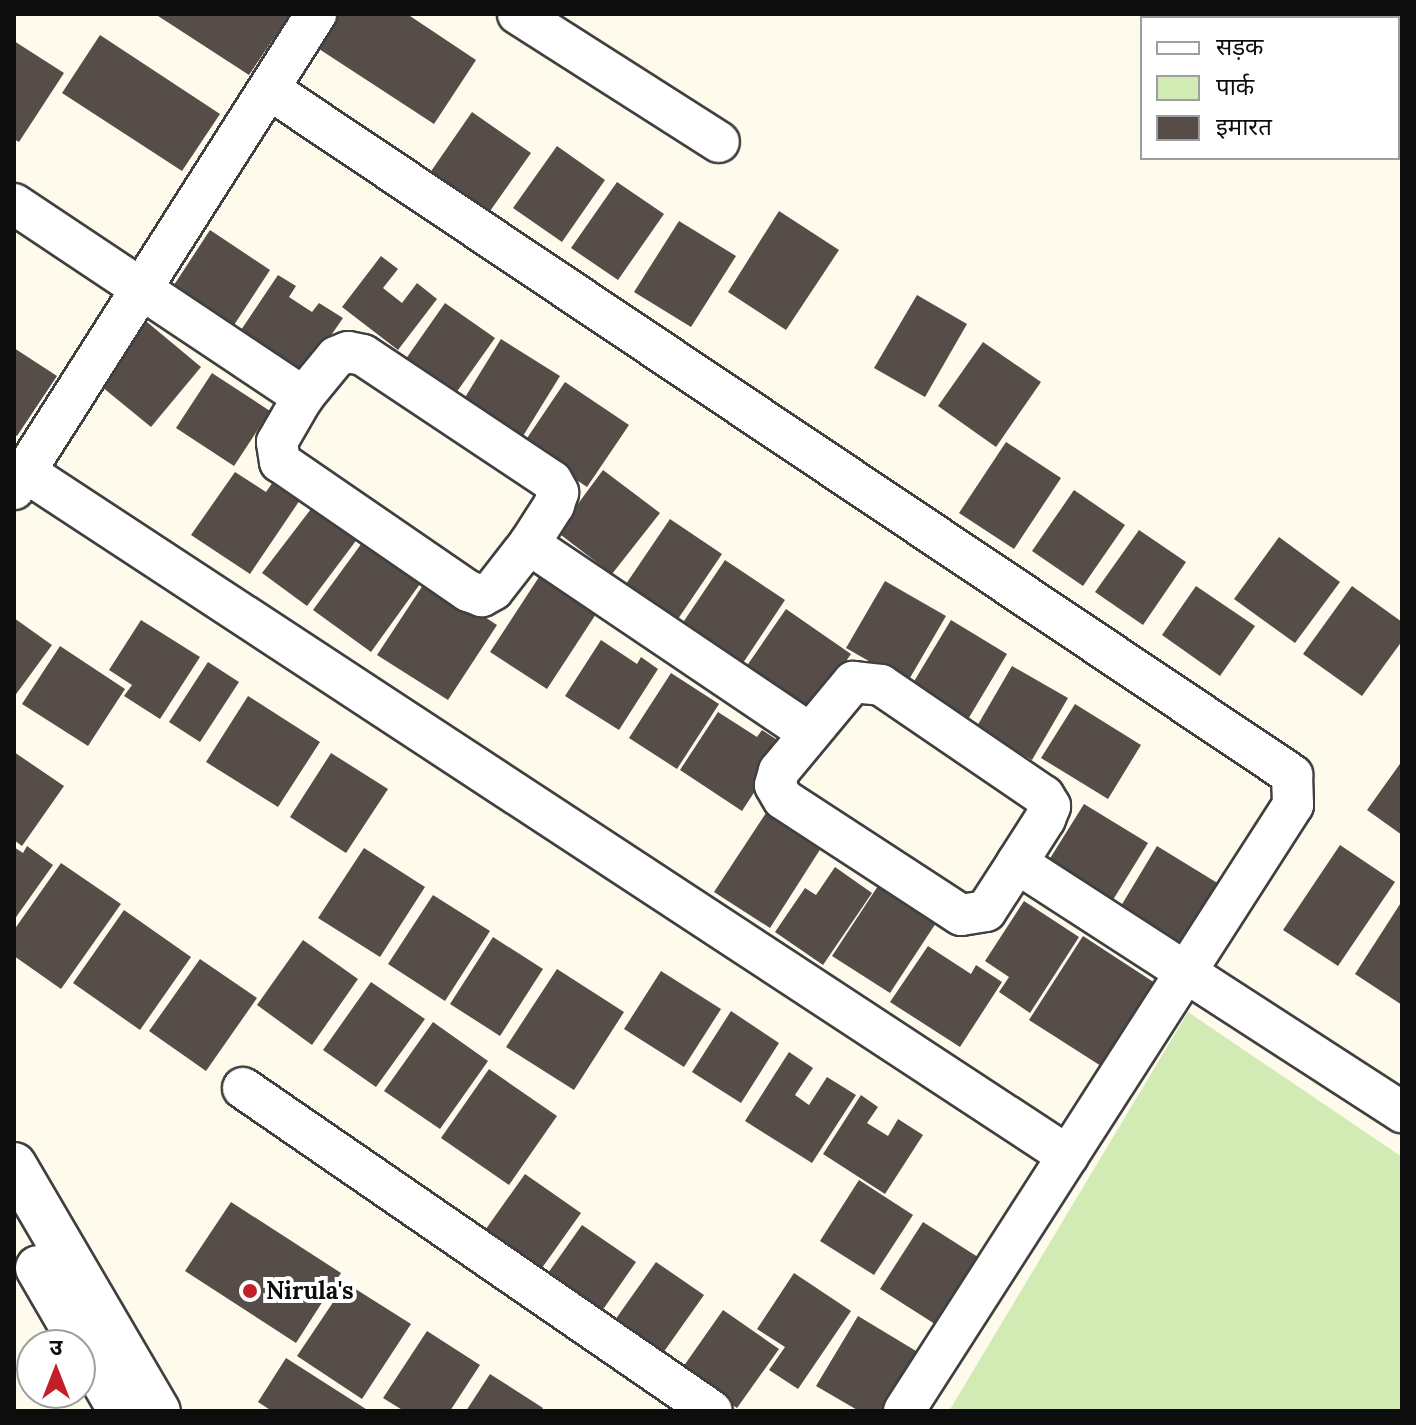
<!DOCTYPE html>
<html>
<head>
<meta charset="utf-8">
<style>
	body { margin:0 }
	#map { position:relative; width:1416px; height:1425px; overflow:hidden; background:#fffbec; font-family:Lora,"Noto Sans Devanagari",serif }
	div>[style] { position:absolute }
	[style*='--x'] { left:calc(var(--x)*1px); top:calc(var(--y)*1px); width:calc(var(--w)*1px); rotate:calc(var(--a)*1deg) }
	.green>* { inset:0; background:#d2ebb5 }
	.building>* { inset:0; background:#564d49 }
	.roads { filter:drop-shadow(2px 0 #404040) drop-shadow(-2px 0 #404040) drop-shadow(0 2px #404040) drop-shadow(0 -2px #404040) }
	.minor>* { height:40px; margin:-20px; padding:0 20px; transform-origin:20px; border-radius:20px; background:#fff }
	.tertiary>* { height:44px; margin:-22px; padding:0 22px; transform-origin:22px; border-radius:22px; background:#fff }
	.dots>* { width:22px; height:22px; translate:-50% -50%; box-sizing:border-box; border:4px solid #fff; border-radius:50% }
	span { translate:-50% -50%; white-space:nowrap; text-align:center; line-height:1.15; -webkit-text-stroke:8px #fff; paint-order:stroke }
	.poi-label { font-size:24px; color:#0d0d0d; font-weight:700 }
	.left { translate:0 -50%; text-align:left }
	.frame { position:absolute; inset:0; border:16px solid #0d0d0d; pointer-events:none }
	.legend { position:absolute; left:1140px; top:16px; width:260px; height:144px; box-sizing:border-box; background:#fff; border:2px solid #9e9e9e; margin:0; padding:10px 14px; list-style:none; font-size:24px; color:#0d0d0d }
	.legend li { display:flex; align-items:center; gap:16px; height:40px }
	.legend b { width:40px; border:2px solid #9e9e9e }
	.north { position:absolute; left:16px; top:1329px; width:80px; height:80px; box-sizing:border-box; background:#fff; border:2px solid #9e9e9e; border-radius:50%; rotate:0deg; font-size:22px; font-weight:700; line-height:32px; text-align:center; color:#0d0d0d }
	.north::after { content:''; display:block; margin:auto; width:28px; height:36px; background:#c31f2b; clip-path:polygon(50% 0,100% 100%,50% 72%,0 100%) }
</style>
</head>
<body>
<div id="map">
	<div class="green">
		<i style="clip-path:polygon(1188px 1012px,1402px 1157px,1402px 1411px,949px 1411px)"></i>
	</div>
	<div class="building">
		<i style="clip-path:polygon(155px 14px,290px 14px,249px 75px)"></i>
		<i style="clip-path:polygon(338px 14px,407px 14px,476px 60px,434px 124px,316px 47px)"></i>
		<i style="clip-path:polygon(100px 35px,220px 114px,182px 171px,62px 93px)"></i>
		<i style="clip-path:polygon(14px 41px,64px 73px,19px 142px,14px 139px)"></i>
		<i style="clip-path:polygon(472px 112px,531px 153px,483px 221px,425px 180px)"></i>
		<i style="clip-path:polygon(557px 146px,605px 180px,562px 242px,513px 208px)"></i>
		<i style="clip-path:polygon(617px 182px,664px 214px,618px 280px,571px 248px)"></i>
		<i style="clip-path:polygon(779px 211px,839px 250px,786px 330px,728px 292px)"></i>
		<i style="clip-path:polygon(679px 221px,736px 256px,691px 327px,634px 292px)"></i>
		<i style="clip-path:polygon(210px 230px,270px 270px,234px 325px,174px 285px)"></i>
		<i style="clip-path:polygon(381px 256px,398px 269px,383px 288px,402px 303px,417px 283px,437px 299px,398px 350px,342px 307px)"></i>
		<i style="clip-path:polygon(278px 275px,296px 286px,289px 297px,312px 312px,319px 303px,343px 318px,303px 376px,239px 333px)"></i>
		<i style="clip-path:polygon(917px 295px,967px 324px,925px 397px,874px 368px)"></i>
		<i style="clip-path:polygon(445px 303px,495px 338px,446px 407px,396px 373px)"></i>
		<i style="clip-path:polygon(147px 322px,201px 367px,151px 427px,96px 382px)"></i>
		<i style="clip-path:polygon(501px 339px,560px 376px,515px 449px,456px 412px)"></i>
		<i style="clip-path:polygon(983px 342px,1041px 382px,996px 447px,938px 406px)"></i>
		<i style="clip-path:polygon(14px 348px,57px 376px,17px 436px,14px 434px)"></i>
		<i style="clip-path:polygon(212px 373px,270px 411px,234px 466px,176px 428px)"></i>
		<i style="clip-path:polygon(565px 382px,629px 425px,587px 487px,523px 444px)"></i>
		<i style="clip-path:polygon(1006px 442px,1061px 478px,1014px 549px,959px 513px)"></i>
		<i style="clip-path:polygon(603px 470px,660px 513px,612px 574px,557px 532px)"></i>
		<i style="clip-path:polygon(235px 472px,266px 492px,277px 476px,304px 494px,250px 574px,191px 535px)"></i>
		<i style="clip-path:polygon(1074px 490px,1125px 525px,1083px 586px,1032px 551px)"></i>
		<i style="clip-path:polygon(314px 505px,358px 538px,307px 606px,262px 573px)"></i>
		<i style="clip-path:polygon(670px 519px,722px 554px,678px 619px,626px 584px)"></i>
		<i style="clip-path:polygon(1139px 530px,1186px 562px,1143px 625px,1095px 592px)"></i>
		<i style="clip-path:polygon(367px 536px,425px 577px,371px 652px,313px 610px)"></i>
		<i style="clip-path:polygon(1279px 537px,1340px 582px,1295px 643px,1234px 599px)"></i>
		<i style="clip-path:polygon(725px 560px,785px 600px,741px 666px,680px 627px)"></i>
		<i style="clip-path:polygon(539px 577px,596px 614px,547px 689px,490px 652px)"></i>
		<i style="clip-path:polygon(427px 579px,497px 625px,448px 700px,377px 655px)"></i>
		<i style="clip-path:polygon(885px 581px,946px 616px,907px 683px,846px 648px)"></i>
		<i style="clip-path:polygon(1196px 586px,1255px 626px,1220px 676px,1162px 635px)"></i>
		<i style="clip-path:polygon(1352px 586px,1402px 622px,1402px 641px,1362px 696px,1303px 654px)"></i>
		<i style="clip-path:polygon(786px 609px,851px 654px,809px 715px,744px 670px)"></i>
		<i style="clip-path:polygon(14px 618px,52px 645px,14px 697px)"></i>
		<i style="clip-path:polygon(141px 620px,200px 657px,160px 719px,124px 696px,132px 685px,109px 670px)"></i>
		<i style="clip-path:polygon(951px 620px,1007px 654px,964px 726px,907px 693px)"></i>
		<i style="clip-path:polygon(601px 640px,637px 664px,641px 657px,658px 669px,619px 730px,565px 696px)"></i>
		<i style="clip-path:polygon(60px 646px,125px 689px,88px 746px,22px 704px)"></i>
		<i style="clip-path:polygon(208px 662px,239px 682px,200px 742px,169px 722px)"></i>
		<i style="clip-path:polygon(1012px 666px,1068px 698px,1032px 760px,976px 728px)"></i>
		<i style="clip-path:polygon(671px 673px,719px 704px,677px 769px,629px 738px)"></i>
		<i style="clip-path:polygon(248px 696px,320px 742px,278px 807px,206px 762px)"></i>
		<i style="clip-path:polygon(1075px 704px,1141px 745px,1108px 799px,1041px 758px)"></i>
		<i style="clip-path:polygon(718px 712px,757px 737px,762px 730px,785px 745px,742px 811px,680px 770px)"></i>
		<i style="clip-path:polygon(14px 752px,64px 786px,22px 846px,14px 840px)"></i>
		<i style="clip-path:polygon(331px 753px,388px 789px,346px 853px,290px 817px)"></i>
		<i style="clip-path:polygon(1402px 761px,1402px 835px,1367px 810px)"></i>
		<i style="clip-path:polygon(1084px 804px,1148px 843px,1108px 908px,1044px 868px)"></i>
		<i style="clip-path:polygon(766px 813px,821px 848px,770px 928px,714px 892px)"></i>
		<i style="clip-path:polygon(1340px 845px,1395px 882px,1338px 966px,1283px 930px)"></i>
		<i style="clip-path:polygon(27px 846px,53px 865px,14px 920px,14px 847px,23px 853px)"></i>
		<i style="clip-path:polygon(1157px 846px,1219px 884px,1177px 953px,1115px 916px)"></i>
		<i style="clip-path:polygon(364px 848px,425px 887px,380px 957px,318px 918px)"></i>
		<i style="clip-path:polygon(61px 863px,121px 904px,61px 989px,14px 956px,14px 930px)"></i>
		<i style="clip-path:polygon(835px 867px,872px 893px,823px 965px,775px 932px,805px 888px,816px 895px)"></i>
		<i style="clip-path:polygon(878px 886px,936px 923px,890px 993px,832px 956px)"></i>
		<i style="clip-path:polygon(433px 895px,490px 931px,445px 1001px,388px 964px)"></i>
		<i style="clip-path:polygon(1024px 901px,1079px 937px,1030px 1013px,999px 992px,1009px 977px,985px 961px)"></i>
		<i style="clip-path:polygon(1402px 901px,1402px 1005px,1355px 974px)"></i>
		<i style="clip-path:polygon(124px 910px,191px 957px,140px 1030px,73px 983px)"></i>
		<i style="clip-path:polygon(1083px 936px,1155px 983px,1101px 1066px,1029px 1020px)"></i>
		<i style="clip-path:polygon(493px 937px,543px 969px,500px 1036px,450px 1004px)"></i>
		<i style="clip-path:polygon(303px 940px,358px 979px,312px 1045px,257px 1005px)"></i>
		<i style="clip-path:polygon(928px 946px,971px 974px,976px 965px,1002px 982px,960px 1047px,890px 1002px)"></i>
		<i style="clip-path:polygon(200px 959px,257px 998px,206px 1071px,149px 1031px)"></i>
		<i style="clip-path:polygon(557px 969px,624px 1012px,574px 1090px,506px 1047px)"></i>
		<i style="clip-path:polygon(661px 971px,721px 1009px,684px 1067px,624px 1029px)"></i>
		<i style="clip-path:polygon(371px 982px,425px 1019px,376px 1087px,323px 1050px)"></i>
		<i style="clip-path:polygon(731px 1011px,779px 1043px,741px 1103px,692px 1072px)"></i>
		<i style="clip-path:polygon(433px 1022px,488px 1061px,440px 1129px,384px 1091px)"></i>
		<i style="clip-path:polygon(789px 1052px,813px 1068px,795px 1095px,809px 1105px,827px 1077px,856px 1095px,812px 1163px,745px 1121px)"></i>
		<i style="clip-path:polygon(489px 1069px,557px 1116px,509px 1185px,441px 1138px)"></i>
		<i style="clip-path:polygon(861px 1095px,878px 1107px,867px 1123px,888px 1136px,898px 1119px,923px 1135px,885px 1194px,823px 1154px)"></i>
		<i style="clip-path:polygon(525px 1174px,581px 1213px,532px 1282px,476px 1243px)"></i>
		<i style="clip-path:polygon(859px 1180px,913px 1215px,874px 1275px,820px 1241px)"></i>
		<i style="clip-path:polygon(231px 1202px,341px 1273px,296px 1343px,185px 1271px)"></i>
		<i style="clip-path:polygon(923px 1222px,981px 1259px,938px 1326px,880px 1289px)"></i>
		<i style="clip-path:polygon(582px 1225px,636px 1262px,595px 1321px,541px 1283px)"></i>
		<i style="clip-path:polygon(656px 1262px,704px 1295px,663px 1353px,615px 1320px)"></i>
		<i style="clip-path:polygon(794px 1273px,851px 1311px,798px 1389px,769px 1370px,785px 1347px,757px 1329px)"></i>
		<i style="clip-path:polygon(346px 1283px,411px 1324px,362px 1399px,297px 1356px)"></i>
		<i style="clip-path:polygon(723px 1310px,779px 1349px,737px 1408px,681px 1370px)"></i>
		<i style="clip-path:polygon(858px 1316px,921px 1354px,887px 1411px,859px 1411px,816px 1386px)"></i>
		<i style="clip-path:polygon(427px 1331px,480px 1365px,450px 1411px,404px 1411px,383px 1398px)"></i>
		<i style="clip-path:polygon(286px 1358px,369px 1411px,272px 1411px,258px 1402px)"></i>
		<i style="clip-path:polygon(490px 1374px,543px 1408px,541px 1411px,466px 1411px)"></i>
	</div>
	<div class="roads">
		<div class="minor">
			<i style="--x:518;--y:14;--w:238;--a:32.5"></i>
			<i style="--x:269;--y:89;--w:1232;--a:33.84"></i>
			<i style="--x:1292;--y:775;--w:30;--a:88"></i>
			<i style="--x:1293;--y:805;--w:720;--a:122.7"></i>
			<i style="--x:14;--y:204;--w:348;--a:33.7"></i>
			<i style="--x:27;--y:473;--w:1245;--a:33.27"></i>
			<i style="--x:14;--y:489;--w:563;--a:-57.55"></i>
			<i style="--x:529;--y:544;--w:58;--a:128"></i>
			<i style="--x:493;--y:590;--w:13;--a:151"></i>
			<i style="--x:482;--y:596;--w:15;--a:-160"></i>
			<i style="--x:468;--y:591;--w:228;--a:-145.5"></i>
			<i style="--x:280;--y:462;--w:20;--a:-99"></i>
			<i style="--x:277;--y:442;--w:52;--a:-60"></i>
			<i style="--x:303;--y:397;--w:52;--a:-50.5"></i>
			<i style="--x:336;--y:357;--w:13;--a:-23"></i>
			<i style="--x:348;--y:352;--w:15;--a:11"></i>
			<i style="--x:363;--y:355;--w:227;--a:33.7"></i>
			<i style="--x:552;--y:481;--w:13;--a:61"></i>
			<i style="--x:558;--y:492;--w:14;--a:107"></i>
			<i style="--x:554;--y:505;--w:46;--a:122.7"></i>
			<i style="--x:529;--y:544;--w:338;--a:34"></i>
			<i style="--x:1017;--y:863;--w:57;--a:122.9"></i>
			<i style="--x:986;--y:911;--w:25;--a:171"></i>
			<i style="--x:961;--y:915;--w:212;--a:-146.9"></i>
			<i style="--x:783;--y:799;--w:16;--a:-120"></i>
			<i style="--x:775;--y:785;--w:15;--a:-74"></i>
			<i style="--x:779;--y:771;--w:116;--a:-50.3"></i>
			<i style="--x:853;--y:682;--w:28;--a:6"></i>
			<i style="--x:881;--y:685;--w:197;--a:34.3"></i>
			<i style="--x:1044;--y:796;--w:12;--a:59"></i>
			<i style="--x:1050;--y:806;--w:14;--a:111"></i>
			<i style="--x:1045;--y:819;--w:52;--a:122.5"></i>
			<i style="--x:1017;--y:863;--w:459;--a:32.9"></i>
			<i style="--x:243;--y:1088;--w:569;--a:34.56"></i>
		</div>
		<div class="tertiary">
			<i style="--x:14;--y:1165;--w:285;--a:59.7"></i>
			<i style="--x:38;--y:1268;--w:165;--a:59.9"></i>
		</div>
	</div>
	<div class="dots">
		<i style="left:250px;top:1291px;background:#c31f2b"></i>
	</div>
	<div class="poi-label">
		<span class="left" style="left:266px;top:1291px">Nirula's</span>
	</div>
	<div class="frame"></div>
	<ul class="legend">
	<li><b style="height:10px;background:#fff"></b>सड़क</li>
	<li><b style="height:22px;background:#d2ebb5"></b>पार्क</li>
	<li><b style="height:22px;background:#564d49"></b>इमारत</li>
	</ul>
	<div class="north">उ</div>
</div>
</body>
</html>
